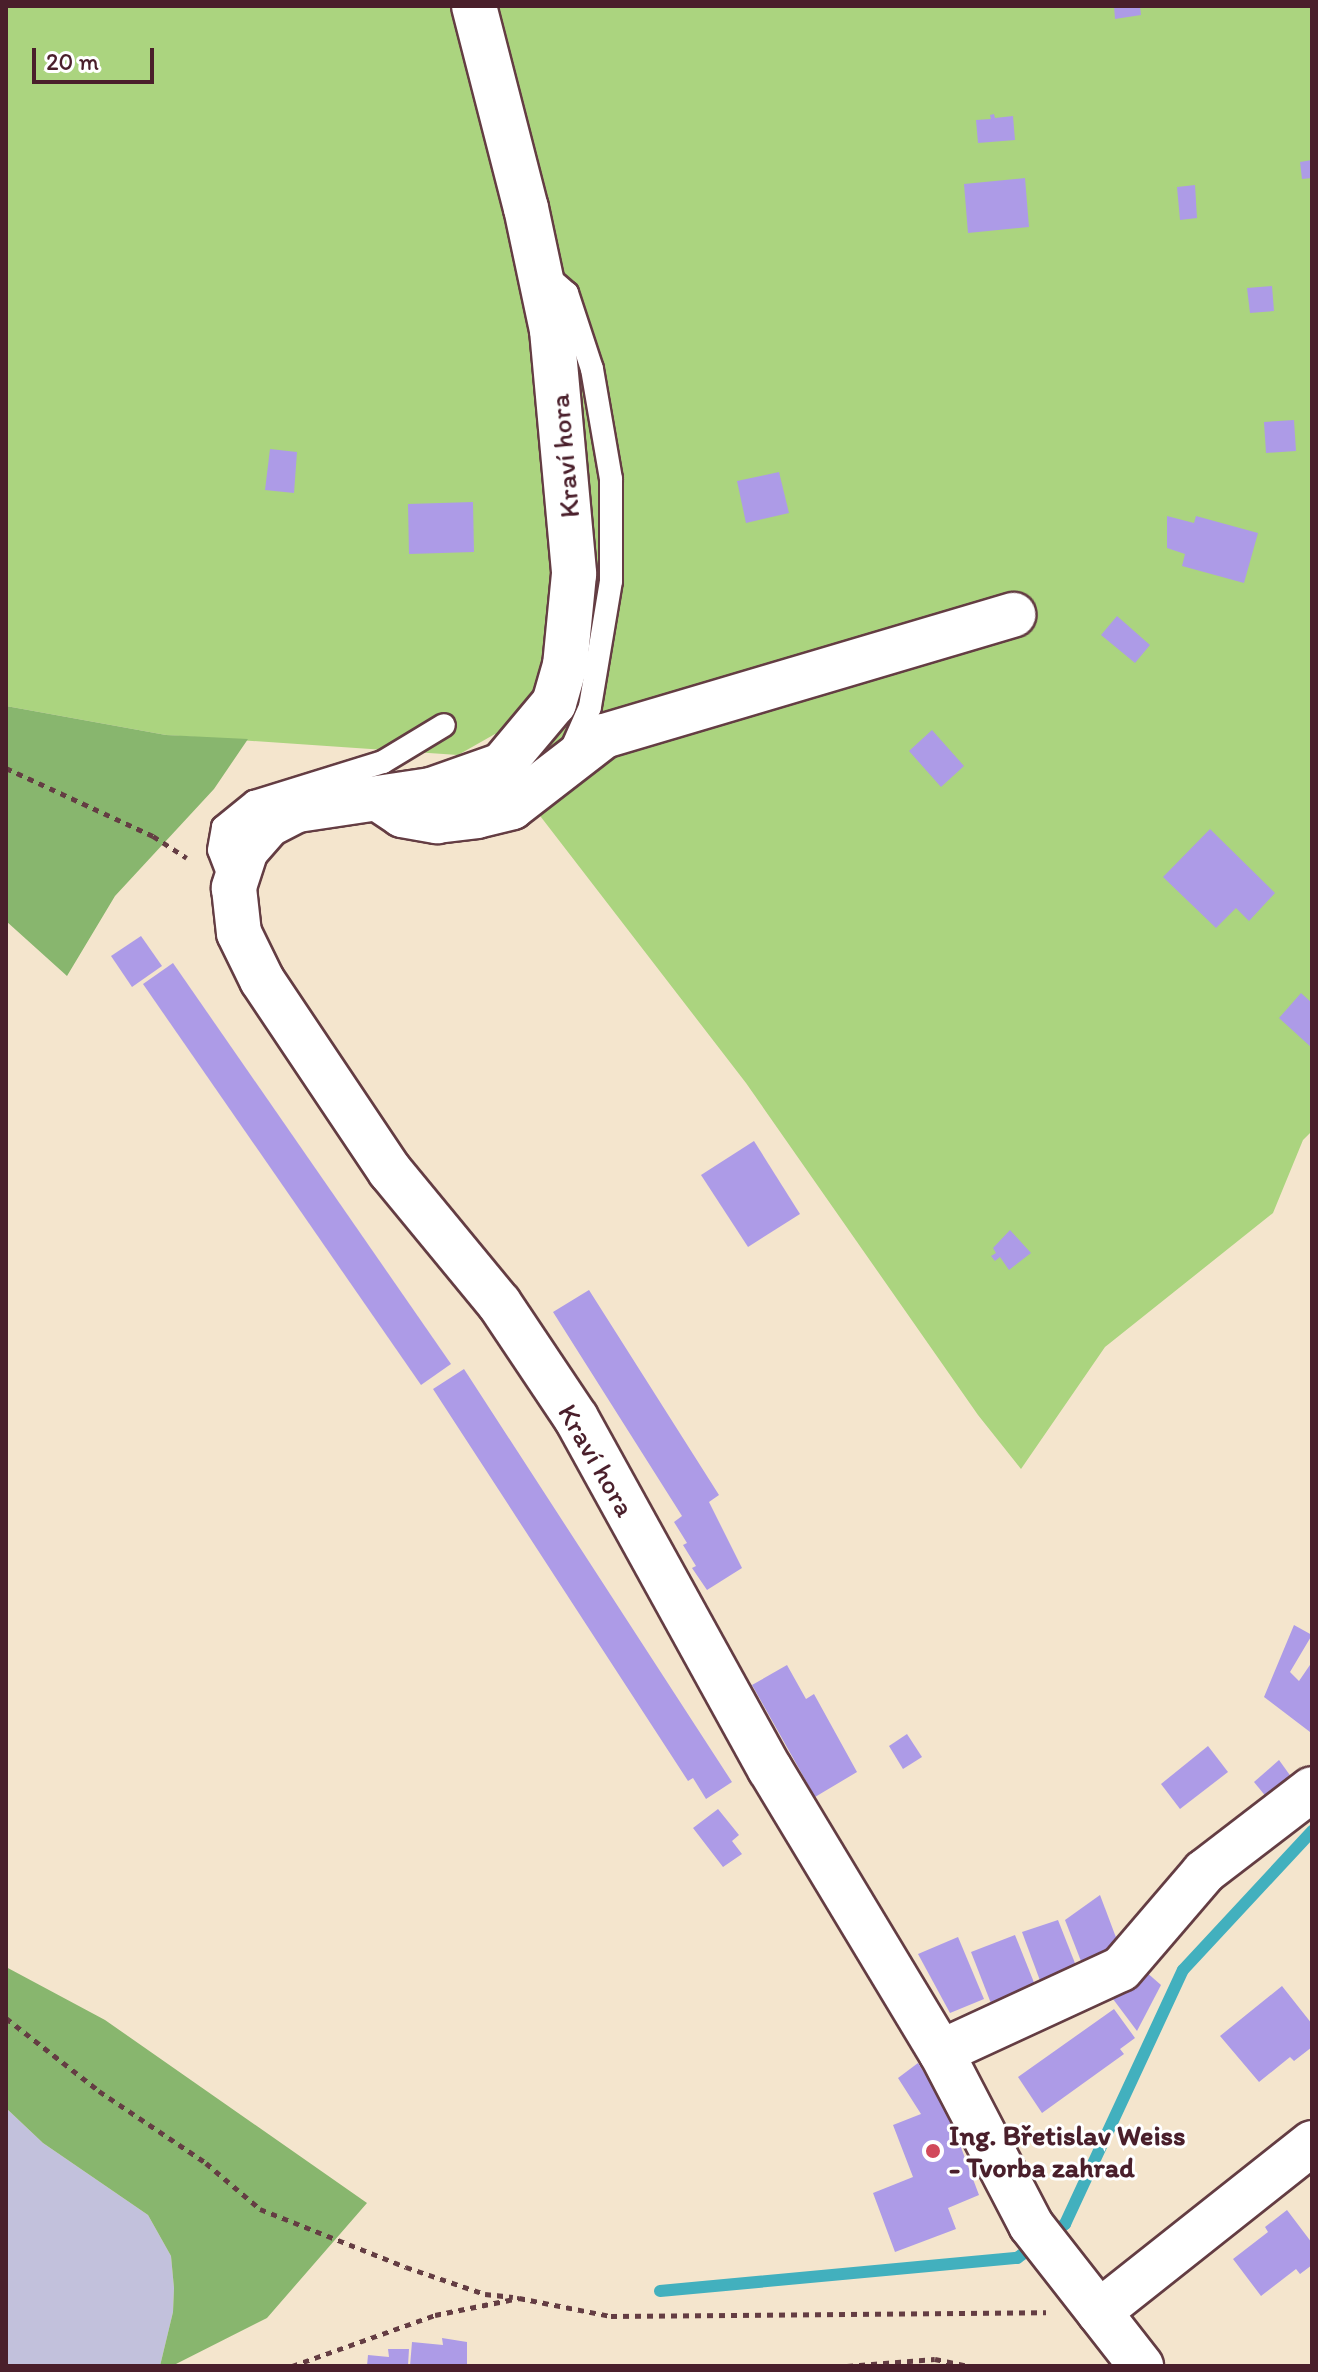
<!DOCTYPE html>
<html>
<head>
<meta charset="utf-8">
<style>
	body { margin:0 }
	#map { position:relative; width:1318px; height:2372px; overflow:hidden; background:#f4e5cd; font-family:Itim,sans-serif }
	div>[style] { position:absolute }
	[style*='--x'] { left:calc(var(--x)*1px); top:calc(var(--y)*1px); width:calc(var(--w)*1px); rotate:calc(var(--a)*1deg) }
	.industrial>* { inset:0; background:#c2c1dc }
	.green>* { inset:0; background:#abd47f }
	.forest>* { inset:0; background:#88b66e }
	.stream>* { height:12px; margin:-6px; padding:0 6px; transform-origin:6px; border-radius:6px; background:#42b0be }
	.building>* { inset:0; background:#ad9be7 }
	.path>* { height:5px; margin-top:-2.5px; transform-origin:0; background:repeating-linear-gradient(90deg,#643d43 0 6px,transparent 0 12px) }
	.roads { filter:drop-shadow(2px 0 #643d43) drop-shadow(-2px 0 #643d43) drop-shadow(0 2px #643d43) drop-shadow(0 -2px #643d43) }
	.lane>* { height:22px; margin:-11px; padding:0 11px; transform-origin:11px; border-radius:11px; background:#fff }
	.street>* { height:44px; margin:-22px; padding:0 22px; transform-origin:22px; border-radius:22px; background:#fff }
	.dots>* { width:22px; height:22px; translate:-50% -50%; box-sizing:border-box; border:4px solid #fff; border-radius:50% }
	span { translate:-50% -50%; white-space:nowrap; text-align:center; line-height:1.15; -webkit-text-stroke:6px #fff; paint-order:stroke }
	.street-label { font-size:28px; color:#4a1f2b }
	.poi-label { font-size:28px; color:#4a1f2b; font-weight:700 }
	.left { translate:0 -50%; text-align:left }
	.frame { position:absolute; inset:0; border:8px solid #4a1f2b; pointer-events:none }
	.scale { position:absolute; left:32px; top:48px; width:122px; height:36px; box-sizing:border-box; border:4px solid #4a1f2b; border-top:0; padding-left:10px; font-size:24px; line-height:28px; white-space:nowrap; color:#4a1f2b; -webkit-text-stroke:6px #fff; paint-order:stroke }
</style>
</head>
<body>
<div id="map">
	<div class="industrial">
		<i style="clip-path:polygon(6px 2108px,43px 2143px,148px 2215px,171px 2256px,174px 2288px,173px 2312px,160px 2366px,6px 2366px)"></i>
	</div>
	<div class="green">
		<i style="clip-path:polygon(6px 6px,1312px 6px,1312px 1131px,1303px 1140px,1273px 1213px,1105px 1347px,1021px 1469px,978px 1415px,746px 1083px,534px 808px,510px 756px,495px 734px,458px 755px,166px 735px,6px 706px)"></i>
	</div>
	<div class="forest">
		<i style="clip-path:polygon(6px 706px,166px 735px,248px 739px,214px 789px,115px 896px,67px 976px,6px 921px)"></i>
		<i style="clip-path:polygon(6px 1967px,105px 2020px,367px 2203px,267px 2318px,172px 2366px,160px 2366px,173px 2312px,174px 2288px,171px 2256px,148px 2215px,43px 2143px,6px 2108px)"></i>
	</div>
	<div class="stream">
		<i style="--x:660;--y:2291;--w:359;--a:-5.3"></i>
		<i style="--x:1017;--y:2258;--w:59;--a:-35.3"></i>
		<i style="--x:1065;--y:2224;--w:280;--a:-65.1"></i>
		<i style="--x:1183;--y:1970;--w:190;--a:-47.1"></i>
	</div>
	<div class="building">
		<i style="clip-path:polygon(1114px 6px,1140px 6px,1141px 15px,1115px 19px)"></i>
		<i style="clip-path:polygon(994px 114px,995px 118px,1013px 116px,1015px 140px,978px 143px,976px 120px,991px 119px,990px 115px)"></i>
		<i style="clip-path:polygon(1312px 160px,1312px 178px,1302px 179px,1300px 162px)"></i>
		<i style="clip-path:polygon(1025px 178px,1029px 227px,968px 233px,964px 184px)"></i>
		<i style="clip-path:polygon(1195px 185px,1197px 218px,1180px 220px,1177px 187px)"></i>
		<i style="clip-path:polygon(1272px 286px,1274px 311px,1250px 313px,1247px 288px)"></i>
		<i style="clip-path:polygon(1294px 420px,1296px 451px,1266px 453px,1264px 422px)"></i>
		<i style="clip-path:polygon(270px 449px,297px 452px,294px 493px,265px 490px)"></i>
		<i style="clip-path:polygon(779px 472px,789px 513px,746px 523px,737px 481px)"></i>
		<i style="clip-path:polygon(473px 502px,474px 552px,409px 554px,408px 504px)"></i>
		<i style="clip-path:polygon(1167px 516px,1194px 523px,1196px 516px,1258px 533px,1244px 583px,1182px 566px,1185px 554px,1167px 548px)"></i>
		<i style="clip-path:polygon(1117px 616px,1150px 645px,1135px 663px,1101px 635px)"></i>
		<i style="clip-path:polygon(932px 730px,964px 766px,941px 787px,909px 751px)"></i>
		<i style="clip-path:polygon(1210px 829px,1275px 893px,1249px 921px,1236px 908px,1216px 928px,1163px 877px)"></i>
		<i style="clip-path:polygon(141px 936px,162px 966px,132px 987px,111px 956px)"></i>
		<i style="clip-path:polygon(173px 963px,451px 1364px,421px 1385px,143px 984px)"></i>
		<i style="clip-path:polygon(1301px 993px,1312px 1003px,1312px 1048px,1279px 1018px)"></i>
		<i style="clip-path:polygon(754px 1141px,800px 1214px,748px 1247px,701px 1175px)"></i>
		<i style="clip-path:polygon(1010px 1230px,1031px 1253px,1009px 1270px,1000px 1257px,995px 1261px,991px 1256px,996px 1253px,993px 1248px)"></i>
		<i style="clip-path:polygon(589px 1290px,719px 1495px,709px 1502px,742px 1568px,707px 1590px,692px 1568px,696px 1566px,683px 1545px,687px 1543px,674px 1522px,682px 1516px,553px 1312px)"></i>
		<i style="clip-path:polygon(464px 1369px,732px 1782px,706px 1799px,693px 1778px,688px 1781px,433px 1389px)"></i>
		<i style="clip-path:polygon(1294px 1625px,1312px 1635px,1290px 1672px,1299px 1681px,1312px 1662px,1310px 1732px,1264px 1697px)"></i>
		<i style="clip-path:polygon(787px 1665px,806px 1699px,814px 1694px,857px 1772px,815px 1797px,752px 1685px)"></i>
		<i style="clip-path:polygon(907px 1734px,922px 1757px,903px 1769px,889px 1746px)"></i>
		<i style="clip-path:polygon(1208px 1746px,1228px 1772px,1180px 1809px,1161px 1784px)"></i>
		<i style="clip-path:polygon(1279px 1760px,1297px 1785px,1272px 1804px,1254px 1782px)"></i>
		<i style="clip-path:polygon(718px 1809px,739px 1835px,732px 1841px,742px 1854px,723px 1867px,693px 1828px)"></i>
		<i style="clip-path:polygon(1100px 1895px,1120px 1948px,1086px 1974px,1065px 1920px)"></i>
		<i style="clip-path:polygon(1058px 1920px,1082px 1981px,1045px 1994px,1022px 1932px)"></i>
		<i style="clip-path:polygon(1015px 1935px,1039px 1995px,994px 2011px,971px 1952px)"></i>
		<i style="clip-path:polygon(958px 1937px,984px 1999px,950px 2013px,918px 1954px)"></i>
		<i style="clip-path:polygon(1145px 1971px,1161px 1985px,1137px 2031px,1113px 1999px)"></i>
		<i style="clip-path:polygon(1282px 1986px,1312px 2024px,1312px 2047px,1294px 2061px,1290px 2057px,1259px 2082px,1220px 2036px)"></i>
		<i style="clip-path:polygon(1114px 2009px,1135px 2038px,1120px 2049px,1124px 2054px,1042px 2113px,1018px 2077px)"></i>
		<i style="clip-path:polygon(918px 2063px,945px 2105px,979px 2195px,948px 2208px,956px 2229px,895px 2252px,873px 2193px,913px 2177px,893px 2125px,921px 2114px,898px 2078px)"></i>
		<i style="clip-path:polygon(1287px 2210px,1312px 2243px,1312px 2265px,1300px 2274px,1296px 2269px,1261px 2296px,1233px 2259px,1268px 2232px,1265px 2227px)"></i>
		<i style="clip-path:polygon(442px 2338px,467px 2342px,467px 2366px,410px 2366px,412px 2342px,443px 2345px)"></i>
		<i style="clip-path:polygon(388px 2349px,409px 2349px,408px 2366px,367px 2366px,368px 2355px,389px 2357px)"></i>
	</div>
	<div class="path">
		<i style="--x:6;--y:768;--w:162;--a:24.8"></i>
		<i style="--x:153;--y:836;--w:40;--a:32.9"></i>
		<i style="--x:6;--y:2018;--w:118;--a:38.1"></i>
		<i style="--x:99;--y:2091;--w:129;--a:33.9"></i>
		<i style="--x:206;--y:2163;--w:71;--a:40.4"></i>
		<i style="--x:260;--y:2209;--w:157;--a:21.7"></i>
		<i style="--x:406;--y:2267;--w:83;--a:18.9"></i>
		<i style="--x:485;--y:2294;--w:28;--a:6"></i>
		<i style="--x:292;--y:2366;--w:152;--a:-19.6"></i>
		<i style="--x:435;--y:2315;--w:86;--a:-11.4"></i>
		<i style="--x:519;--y:2298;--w:94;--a:11.1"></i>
		<i style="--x:611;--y:2316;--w:435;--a:-0.5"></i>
		<i style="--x:847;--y:2366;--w:88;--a:-4.5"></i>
		<i style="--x:935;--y:2359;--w:34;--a:12"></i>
	</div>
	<div class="roads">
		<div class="lane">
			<i style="--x:545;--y:274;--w:29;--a:41"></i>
			<i style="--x:567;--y:293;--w:80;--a:71.8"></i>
			<i style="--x:592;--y:369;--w:112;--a:80.2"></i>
			<i style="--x:611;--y:479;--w:102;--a:90"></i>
			<i style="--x:611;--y:581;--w:128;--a:99.5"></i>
			<i style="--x:590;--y:707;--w:47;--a:113.8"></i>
			<i style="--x:231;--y:881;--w:33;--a:-111"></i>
			<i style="--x:219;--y:850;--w:23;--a:-80"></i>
			<i style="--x:223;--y:827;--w:40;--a:-39"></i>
			<i style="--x:254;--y:802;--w:135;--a:-17.2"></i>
			<i style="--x:383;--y:762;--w:71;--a:-31.2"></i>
		</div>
		<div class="street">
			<i style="--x:474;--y:6;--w:209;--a:75.6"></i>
			<i style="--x:526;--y:208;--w:125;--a:78"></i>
			<i style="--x:552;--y:330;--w:245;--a:84.8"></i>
			<i style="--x:574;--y:574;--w:91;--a:95.6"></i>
			<i style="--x:565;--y:665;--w:40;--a:106"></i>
			<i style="--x:554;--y:703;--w:81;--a:130"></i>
			<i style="--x:502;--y:765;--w:75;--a:160.6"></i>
			<i style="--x:431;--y:790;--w:135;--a:171.5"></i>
			<i style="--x:297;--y:810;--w:31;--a:153"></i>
			<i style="--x:269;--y:824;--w:35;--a:131"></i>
			<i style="--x:246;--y:850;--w:40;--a:108"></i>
			<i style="--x:234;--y:888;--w:45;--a:83.7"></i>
			<i style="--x:239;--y:933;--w:52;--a:63.9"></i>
			<i style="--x:262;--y:980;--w:230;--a:56.2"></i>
			<i style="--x:390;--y:1171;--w:171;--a:50.5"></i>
			<i style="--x:499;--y:1303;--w:138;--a:56.2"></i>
			<i style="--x:576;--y:1418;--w:401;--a:61.1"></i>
			<i style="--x:770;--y:1769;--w:331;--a:58.9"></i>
			<i style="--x:941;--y:2052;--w:195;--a:62.5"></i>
			<i style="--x:1031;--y:2225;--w:179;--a:52"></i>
			<i style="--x:383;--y:802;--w:23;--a:34"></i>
			<i style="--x:402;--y:815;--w:36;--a:10"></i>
			<i style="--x:437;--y:821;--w:40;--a:-7.1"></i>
			<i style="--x:477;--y:816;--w:36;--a:-14"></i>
			<i style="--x:512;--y:807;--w:116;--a:-37.7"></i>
			<i style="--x:604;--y:736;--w:427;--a:-16.5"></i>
			<i style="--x:941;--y:2052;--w:198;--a:-24.8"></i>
			<i style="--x:1121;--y:1969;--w:128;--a:-49.4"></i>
			<i style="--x:1204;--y:1872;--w:136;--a:-37.5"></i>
			<i style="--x:1099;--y:2312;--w:272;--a:-38.4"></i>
		</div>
	</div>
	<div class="dots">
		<i style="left:933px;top:2151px;background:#d1495b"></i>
	</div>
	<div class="street-label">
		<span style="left:564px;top:456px;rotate:-95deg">Kraví hora</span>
		<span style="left:597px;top:1460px;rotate:60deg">Kraví hora</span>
	</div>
	<div class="poi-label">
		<span class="left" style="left:949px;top:2151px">Ing. Břetislav Weiss<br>- Tvorba zahrad</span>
	</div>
	<div class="frame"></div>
	<div class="scale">20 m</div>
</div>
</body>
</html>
